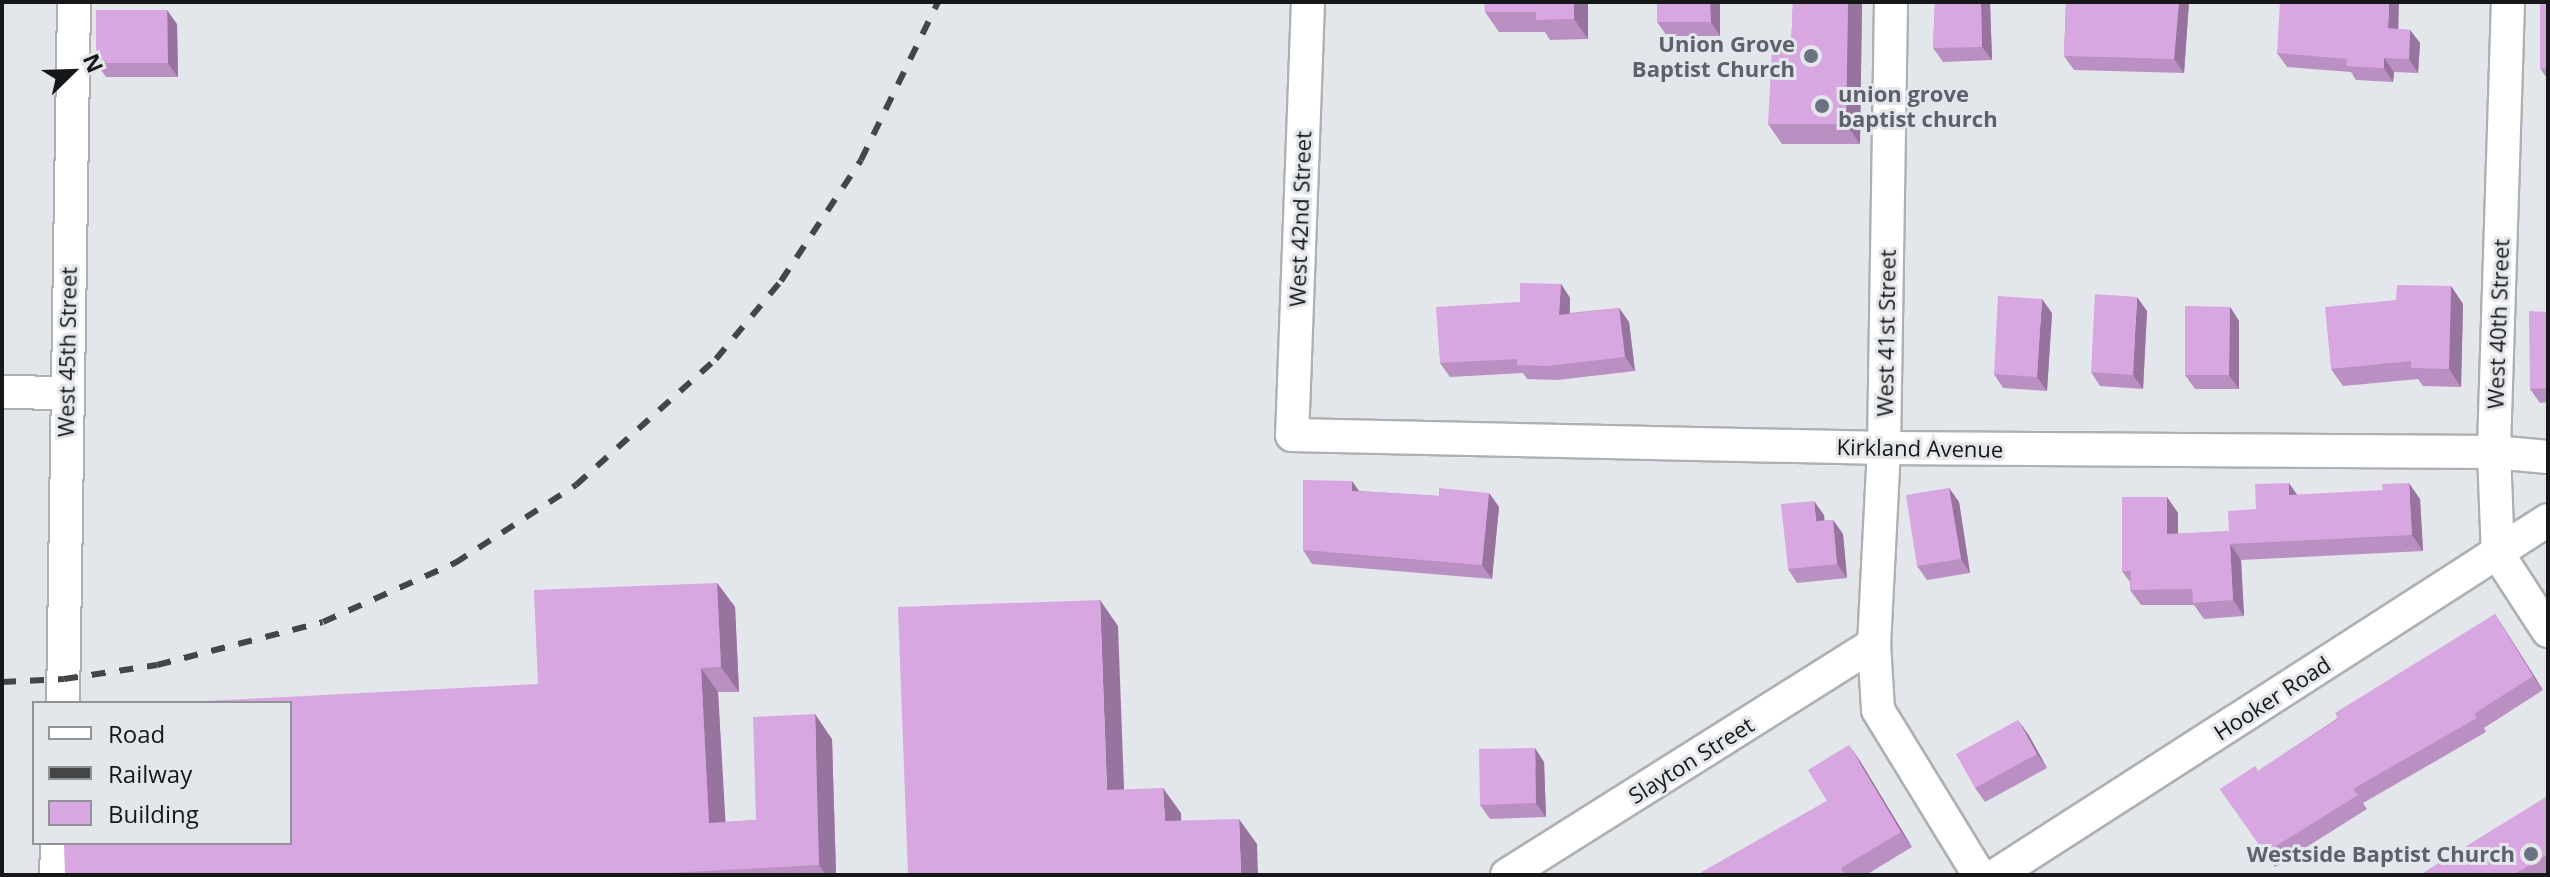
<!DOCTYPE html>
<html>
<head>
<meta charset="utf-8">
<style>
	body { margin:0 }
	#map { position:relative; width:2550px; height:877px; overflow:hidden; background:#e3e6ea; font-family:"Open Sans",sans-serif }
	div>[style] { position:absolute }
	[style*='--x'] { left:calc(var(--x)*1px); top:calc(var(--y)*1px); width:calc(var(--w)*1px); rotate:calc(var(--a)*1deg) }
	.roads { filter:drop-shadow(2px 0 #aeb1b4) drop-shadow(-2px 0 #aeb1b4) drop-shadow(0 2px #aeb1b4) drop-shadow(0 -2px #aeb1b4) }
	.minor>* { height:32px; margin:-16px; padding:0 16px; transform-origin:16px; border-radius:16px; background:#fff }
	.rail>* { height:6px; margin-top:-3px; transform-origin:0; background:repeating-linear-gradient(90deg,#444547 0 14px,transparent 0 28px) }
	.wall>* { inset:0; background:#ba8fc2 }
	.shaded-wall>* { inset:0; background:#97749e }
	.building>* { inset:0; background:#d8a6e1 }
	.dots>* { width:22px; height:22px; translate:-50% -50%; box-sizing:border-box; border:4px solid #e3e6ea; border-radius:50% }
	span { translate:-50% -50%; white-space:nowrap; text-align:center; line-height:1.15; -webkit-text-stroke:6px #e3e6ea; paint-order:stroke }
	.worship-label { font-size:22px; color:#5b616d; font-weight:700 }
	.right { translate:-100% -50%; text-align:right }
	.left { translate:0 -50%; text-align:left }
	.street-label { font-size:22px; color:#161718 }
	.frame { position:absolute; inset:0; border:4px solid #161718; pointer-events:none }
	.legend { position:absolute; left:32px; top:701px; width:260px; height:144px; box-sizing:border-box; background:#e3e6ea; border:2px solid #919396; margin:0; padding:10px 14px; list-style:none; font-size:24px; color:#161718 }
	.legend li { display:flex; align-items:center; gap:16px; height:40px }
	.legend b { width:40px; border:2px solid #919396 }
	.north { position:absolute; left:32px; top:32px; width:80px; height:80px; -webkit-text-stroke:6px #e3e6ea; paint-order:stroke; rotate:67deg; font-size:22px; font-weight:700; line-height:32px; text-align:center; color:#161718 }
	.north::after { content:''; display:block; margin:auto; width:28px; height:36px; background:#161718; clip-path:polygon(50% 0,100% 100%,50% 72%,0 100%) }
</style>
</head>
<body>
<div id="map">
	<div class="roads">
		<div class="minor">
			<i style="--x:1308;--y:2;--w:433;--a:92.1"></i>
			<i style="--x:1292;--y:435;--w:592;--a:1.26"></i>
			<i style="--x:1884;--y:448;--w:610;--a:0.38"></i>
			<i style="--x:2494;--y:452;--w:54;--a:5.3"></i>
			<i style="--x:1891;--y:2;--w:446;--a:90.9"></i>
			<i style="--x:1884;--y:448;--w:196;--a:92.9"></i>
			<i style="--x:1874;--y:644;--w:66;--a:86.5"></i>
			<i style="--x:1878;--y:710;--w:193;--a:58.5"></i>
			<i style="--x:2508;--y:2;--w:450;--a:91.8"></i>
			<i style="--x:2494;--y:452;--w:102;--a:87.8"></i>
			<i style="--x:2498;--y:554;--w:92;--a:57"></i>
			<i style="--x:2;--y:392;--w:63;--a:0.9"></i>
			<i style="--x:63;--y:703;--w:701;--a:-89.1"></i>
			<i style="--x:56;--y:875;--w:32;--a:-88"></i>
			<i style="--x:1507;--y:875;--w:434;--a:-32.2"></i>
			<i style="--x:1996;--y:875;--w:656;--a:-32.75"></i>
		</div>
	</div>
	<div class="rail">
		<i style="--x:2;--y:682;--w:62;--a:-2.8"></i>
		<i style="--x:64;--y:679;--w:94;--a:-8.6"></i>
		<i style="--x:157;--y:665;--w:171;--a:-14.5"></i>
		<i style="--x:323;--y:622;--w:145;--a:-24.1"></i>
		<i style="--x:455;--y:563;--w:144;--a:-32.8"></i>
		<i style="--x:576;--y:485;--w:188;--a:-42"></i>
		<i style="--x:716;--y:359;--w:102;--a:-50.2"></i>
		<i style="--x:781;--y:281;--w:145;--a:-56.5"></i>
		<i style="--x:861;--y:160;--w:176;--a:-64"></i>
	</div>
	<div class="wall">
		<i style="clip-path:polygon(1588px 2px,1588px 39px,1550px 40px,1545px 32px,1499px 32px,1485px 12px)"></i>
		<i style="clip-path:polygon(1720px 2px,1720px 36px,1667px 36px,1657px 22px)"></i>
		<i style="clip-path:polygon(1793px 2px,1862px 2px,1860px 144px,1782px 144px,1768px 124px,1791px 48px)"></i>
		<i style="clip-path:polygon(1935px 2px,1990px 2px,1992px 60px,1943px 62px,1933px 48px)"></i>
		<i style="clip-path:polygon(2066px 2px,2189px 2px,2184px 73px,2074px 70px,2064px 56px)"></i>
		<i style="clip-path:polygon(2548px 2px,2548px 80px,2540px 68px)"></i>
		<i style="clip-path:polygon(177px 24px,178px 77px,106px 77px,96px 63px)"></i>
		<i style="clip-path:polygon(2398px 29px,2410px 30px,2420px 43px,2418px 73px,2394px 72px,2393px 82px,2356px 80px,2351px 72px,2287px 67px,2277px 53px)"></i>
		<i style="clip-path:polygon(1561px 284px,1570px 298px,1570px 313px,1619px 308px,1629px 322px,1635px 371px,1557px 380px,1527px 379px,1523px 373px,1450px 377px,1440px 363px,1520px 302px)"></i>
		<i style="clip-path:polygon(2451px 286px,2463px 304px,2461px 387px,2423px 386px,2418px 379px,2343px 386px,2331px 369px,2396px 300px)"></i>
		<i style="clip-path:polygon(2230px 307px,2239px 321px,2239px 389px,2195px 389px,2185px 375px)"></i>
		<i style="clip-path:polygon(2147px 311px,2143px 389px,2100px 386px,2091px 372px)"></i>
		<i style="clip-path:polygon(2548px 312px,2548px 402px,2540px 403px,2530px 389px)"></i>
		<i style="clip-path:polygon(2052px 313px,2047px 391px,2003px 388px,1994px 374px)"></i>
		<i style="clip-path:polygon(1949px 488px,1959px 502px,1970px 573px,1927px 580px,1917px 566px)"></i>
		<i style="clip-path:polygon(1359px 491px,1439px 496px,1489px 493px,1499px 507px,1492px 579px,1312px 564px,1303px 550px)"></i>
		<i style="clip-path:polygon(2297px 495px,2420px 499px,2423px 551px,2241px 560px,2244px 616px,2204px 619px,2194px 605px,2141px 605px,2130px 590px,2130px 582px,2122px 571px,2167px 497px,2178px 513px,2178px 534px,2229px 531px,2256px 509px)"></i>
		<i style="clip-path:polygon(1824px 515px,1824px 521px,1833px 520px,1843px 534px,1847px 578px,1797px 583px,1788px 569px)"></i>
		<i style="clip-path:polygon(717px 583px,735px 607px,739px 692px,718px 692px,725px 822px,756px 820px,832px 739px,836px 875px,65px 875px,290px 843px)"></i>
		<i style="clip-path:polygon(2495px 614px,2543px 690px,2484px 728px,2486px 732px,2363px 803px,2367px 809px,2275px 867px,2220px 789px,2258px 771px)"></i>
		<i style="clip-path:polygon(2028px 734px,2047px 768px,1985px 802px,1975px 788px)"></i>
		<i style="clip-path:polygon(1860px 761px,1912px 847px,1866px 875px,1697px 875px,1827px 801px)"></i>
		<i style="clip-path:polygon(1544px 762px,1546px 817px,1490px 819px,1480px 805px)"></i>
		<i style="clip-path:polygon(2548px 796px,2548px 875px,2420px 875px)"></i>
	</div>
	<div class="shaded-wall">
		<i style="clip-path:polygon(1574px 2px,1588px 2px,1588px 39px,1574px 19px)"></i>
		<i style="clip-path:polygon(1710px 2px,1720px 2px,1720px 36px,1711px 22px)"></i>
		<i style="clip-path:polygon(1848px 2px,1862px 2px,1860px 144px,1846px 124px)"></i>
		<i style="clip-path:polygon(1981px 2px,1990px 2px,1992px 60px,1982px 47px)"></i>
		<i style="clip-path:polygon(2179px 2px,2189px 2px,2184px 73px,2174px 59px)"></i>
		<i style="clip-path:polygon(2389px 2px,2399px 2px,2398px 42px,2388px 28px)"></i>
		<i style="clip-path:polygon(167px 10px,177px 24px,178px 77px,168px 63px)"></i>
		<i style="clip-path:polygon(2410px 30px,2420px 43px,2418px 73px,2409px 59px)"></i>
		<i style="clip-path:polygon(2384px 58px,2394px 72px,2393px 82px,2384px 68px)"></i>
		<i style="clip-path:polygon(1561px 284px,1570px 298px,1569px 328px,1559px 315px)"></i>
		<i style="clip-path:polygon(2451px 286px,2463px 304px,2461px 387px,2449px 369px)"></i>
		<i style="clip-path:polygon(2137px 297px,2147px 311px,2143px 389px,2133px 375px)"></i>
		<i style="clip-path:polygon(2042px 299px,2052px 313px,2047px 391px,2037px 377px)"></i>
		<i style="clip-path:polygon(2230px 307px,2239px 321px,2239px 389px,2229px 375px)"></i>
		<i style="clip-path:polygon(1619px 308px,1629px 322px,1635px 371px,1625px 357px)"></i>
		<i style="clip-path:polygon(1352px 481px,1362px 495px,1352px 491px)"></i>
		<i style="clip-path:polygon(2289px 483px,2300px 499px,2289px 495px)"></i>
		<i style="clip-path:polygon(2409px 483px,2420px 499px,2423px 551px,2412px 535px)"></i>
		<i style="clip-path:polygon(1949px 488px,1959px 502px,1970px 573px,1961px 559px)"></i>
		<i style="clip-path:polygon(1489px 493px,1499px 507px,1492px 579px,1482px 565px)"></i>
		<i style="clip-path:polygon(2167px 497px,2178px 513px,2178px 550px,2167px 534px)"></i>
		<i style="clip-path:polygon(1814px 501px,1824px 515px,1826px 535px,1816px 521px)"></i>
		<i style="clip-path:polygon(1833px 520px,1843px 534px,1847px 578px,1837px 564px)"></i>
		<i style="clip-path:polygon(2230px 544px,2241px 560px,2244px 616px,2233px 600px)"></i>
		<i style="clip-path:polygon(717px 583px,735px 607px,739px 692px,721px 667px)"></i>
		<i style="clip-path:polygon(1100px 600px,1118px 626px,1125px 815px,1107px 790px)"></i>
		<i style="clip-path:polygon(2495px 614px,2504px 628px,2543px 690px,2533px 676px)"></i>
		<i style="clip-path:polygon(701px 668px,718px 692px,727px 847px,709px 823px)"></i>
		<i style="clip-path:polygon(815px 714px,832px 739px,836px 875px,826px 875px,819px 865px)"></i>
		<i style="clip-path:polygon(2018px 720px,2028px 734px,2047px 768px,2037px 754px)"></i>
		<i style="clip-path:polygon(1849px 745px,1860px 761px,1912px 847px,1901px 832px)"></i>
		<i style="clip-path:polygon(1535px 748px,1544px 762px,1546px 817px,1536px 803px)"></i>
		<i style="clip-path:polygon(1163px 788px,1181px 813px,1182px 846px,1165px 821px)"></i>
		<i style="clip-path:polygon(1239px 819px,1257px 844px,1258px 875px,1241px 875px)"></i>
	</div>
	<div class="building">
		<i style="clip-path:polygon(1484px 2px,1574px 2px,1574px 19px,1536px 20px,1536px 12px,1485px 12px)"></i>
		<i style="clip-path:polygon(1657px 2px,1710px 2px,1711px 22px,1657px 22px)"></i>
		<i style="clip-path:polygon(1793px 2px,1848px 2px,1846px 124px,1768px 124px,1772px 49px,1791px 48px)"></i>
		<i style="clip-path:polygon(1935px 2px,1981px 2px,1982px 47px,1933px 48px)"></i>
		<i style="clip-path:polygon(2066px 2px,2179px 2px,2174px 59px,2064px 56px)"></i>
		<i style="clip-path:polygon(2280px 2px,2389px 2px,2388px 28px,2410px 30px,2409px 59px,2384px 58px,2384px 68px,2346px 66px,2347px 59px,2277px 53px)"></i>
		<i style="clip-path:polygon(2540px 2px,2548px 2px,2548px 69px,2540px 68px)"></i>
		<i style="clip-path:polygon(96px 10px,167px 10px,168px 63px,96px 63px)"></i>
		<i style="clip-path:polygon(1520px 283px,1561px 284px,1559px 315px,1619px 308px,1625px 357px,1547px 366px,1517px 365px,1517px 359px,1440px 363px,1436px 307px,1520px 302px)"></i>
		<i style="clip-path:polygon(2397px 285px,2451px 286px,2449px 369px,2411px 368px,2411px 361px,2331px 369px,2325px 307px,2396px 300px)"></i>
		<i style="clip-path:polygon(2095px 294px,2137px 297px,2133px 375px,2091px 372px)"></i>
		<i style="clip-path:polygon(1998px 296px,2042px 299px,2037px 377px,1994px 374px)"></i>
		<i style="clip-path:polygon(2185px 306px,2230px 307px,2229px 375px,2185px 375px)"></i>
		<i style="clip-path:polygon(2529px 311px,2548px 312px,2548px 388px,2530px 389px)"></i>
		<i style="clip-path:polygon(1303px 480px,1352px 481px,1352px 491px,1439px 496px,1439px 488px,1489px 493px,1482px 565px,1303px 550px)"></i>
		<i style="clip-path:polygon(2289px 483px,2289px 495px,2383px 490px,2382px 484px,2409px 483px,2412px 535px,2230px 544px,2233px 600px,2193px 603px,2192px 589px,2130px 590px,2131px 571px,2122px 571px,2122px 497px,2167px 497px,2167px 534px,2229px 531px,2228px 511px,2256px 509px,2255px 484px)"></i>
		<i style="clip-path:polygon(1949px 488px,1961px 559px,1917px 566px,1906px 495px)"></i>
		<i style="clip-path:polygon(1814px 501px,1816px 521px,1833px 520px,1837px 564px,1788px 569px,1781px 504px)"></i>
		<i style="clip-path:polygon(717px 583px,721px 667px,701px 668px,709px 823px,756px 820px,753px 717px,815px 714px,819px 865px,631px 875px,65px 875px,64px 843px,290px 843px,290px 703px,166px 703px,538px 684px,534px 590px)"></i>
		<i style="clip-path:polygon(1100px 600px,1107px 790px,1163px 788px,1165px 821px,1239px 819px,1241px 875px,908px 875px,898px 607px)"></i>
		<i style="clip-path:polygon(2495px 614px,2533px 676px,2474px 714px,2477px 718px,2353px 789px,2358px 795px,2265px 853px,2220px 789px,2255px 766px,2258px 771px,2338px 719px,2335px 713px)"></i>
		<i style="clip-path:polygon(2018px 720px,2037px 754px,1975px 788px,1956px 754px)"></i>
		<i style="clip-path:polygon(1849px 745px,1901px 832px,1841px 868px,1845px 875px,1697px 875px,1827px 801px,1808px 770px)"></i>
		<i style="clip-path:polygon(1535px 748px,1536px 803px,1480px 805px,1479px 749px)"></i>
		<i style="clip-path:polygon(2548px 796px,2548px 854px,2513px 875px,2420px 875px)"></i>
	</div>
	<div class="dots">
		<i style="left:1811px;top:56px;background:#6b7280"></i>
		<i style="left:1822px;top:106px;background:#6b7280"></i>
		<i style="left:2531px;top:854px;background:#6b7280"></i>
	</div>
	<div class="worship-label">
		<span class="right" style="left:1795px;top:56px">Union Grove<br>Baptist Church</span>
		<span class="left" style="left:1838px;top:106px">union grove<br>baptist church</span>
		<span class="right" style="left:2515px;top:854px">Westside Baptist Church</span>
	</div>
	<div class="street-label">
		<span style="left:1300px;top:219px;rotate:-88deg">West 42nd Street</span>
		<span style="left:2498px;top:324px;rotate:-88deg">West 40th Street</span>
		<span style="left:1886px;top:333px;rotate:-89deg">West 41st Street</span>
		<span style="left:67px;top:352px;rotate:-89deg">West 45th Street</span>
		<span style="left:1920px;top:448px;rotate:1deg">Kirkland Avenue</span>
		<span style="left:2272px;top:698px;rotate:-33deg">Hooker Road</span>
		<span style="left:1691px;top:760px;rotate:-32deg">Slayton Street</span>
	</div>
	<div class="frame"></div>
	<ul class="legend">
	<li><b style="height:10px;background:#fff"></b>Road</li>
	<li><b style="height:10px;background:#444547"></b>Railway</li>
	<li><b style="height:22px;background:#d8a6e1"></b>Building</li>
	</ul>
	<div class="north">N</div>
</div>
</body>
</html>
